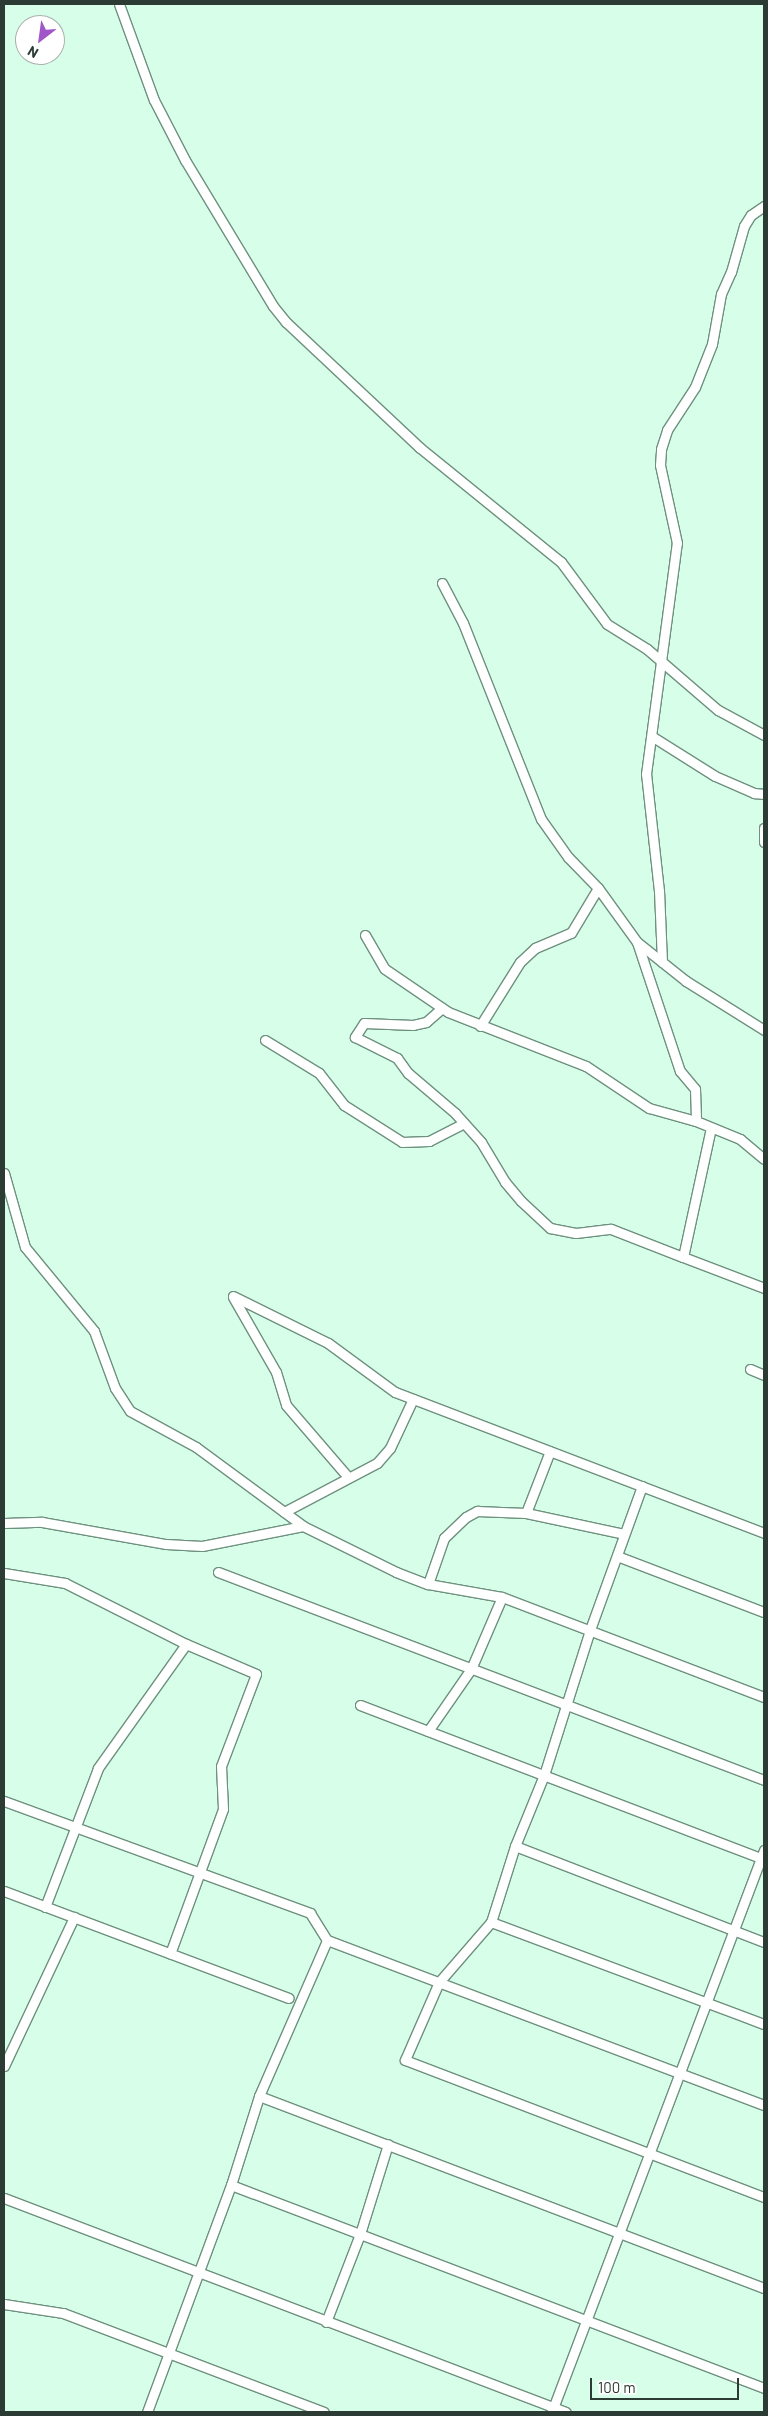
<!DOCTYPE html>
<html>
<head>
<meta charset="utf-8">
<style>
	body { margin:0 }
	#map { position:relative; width:768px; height:2416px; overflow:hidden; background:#d7fee9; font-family:Barlow,sans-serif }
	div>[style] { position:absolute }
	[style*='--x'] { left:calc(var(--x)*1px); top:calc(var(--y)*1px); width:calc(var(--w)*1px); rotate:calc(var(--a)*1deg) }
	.roads { filter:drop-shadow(1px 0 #6e917f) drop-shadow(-1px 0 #6e917f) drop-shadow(0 1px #6e917f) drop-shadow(0 -1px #6e917f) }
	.minor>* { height:9px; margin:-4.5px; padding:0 4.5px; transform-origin:4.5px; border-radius:4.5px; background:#fff }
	span { translate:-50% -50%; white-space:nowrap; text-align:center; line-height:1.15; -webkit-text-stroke:5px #fff; paint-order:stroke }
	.frame { position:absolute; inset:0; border:5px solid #2c3b34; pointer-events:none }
	.north { position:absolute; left:15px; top:15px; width:50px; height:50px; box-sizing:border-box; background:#fff; border:1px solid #abb1ae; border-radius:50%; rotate:210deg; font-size:14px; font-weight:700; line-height:20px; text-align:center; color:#2c3b34 }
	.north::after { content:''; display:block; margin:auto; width:18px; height:22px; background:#a056c9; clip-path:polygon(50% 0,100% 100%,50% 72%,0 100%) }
	.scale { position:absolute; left:590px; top:2378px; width:149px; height:22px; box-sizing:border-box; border:2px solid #2c3b34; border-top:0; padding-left:6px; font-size:15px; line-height:18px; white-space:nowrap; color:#2c3b34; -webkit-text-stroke:4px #fff; paint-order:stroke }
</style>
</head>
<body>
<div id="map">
	<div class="roads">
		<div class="minor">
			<i style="--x:119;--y:4;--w:102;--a:70"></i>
			<i style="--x:154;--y:100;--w:68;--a:62.7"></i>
			<i style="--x:185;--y:160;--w:170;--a:58.9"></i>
			<i style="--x:273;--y:306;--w:21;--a:51"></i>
			<i style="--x:286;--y:322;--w:183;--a:43.2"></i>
			<i style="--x:419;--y:447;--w:183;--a:39"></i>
			<i style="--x:561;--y:562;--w:77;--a:53.4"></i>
			<i style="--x:607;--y:624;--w:47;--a:32"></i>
			<i style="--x:647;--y:649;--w:94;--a:40.7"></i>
			<i style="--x:718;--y:710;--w:52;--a:28.5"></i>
			<i style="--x:442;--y:583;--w:45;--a:62.3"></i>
			<i style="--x:463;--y:623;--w:211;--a:68.3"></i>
			<i style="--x:541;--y:819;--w:47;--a:54.6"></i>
			<i style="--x:568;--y:857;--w:43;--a:45.9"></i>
			<i style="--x:598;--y:888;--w:67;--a:54.2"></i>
			<i style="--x:637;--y:942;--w:63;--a:38.5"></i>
			<i style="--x:686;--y:981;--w:92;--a:32.1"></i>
			<i style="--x:653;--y:737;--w:73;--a:32.2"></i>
			<i style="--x:715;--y:776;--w:43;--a:23.6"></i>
			<i style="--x:754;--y:793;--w:10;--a:6"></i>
			<i style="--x:764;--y:828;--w:14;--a:90"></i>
			<i style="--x:365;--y:935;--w:39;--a:60"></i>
			<i style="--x:385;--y:969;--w:76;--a:34.3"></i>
			<i style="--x:448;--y:1012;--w:148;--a:21.4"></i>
			<i style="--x:586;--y:1066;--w:76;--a:33.7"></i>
			<i style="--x:649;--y:1108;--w:49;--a:15.5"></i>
			<i style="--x:696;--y:1121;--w:48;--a:22.2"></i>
			<i style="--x:740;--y:1139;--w:31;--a:40"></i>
			<i style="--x:637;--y:942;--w:136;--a:71.6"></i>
			<i style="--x:680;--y:1071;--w:23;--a:50"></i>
			<i style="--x:695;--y:1089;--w:32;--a:88"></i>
			<i style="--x:662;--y:962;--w:71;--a:-92.4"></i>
			<i style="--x:659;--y:891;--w:118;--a:-96.3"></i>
			<i style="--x:646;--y:774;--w:233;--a:-82.4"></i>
			<i style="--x:677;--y:543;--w:80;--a:-102.3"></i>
			<i style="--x:660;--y:465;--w:16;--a:-86"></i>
			<i style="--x:661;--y:449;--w:20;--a:-72"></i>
			<i style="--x:667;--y:430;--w:51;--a:-56.9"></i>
			<i style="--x:695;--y:387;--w:46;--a:-68.4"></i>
			<i style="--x:712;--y:344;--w:51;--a:-79.8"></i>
			<i style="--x:721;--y:294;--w:24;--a:-66"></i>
			<i style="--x:731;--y:272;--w:48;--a:-74.2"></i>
			<i style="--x:744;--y:226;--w:13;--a:-58"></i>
			<i style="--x:751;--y:215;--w:16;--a:-35"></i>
			<i style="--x:442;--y:1008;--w:21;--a:139"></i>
			<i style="--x:426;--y:1022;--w:13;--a:167"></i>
			<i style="--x:413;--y:1025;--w:49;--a:-177.7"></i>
			<i style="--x:364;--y:1023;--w:17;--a:123"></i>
			<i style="--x:355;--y:1037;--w:47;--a:26.6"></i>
			<i style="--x:397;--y:1058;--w:19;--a:54"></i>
			<i style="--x:408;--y:1073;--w:62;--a:40.4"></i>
			<i style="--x:455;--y:1113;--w:39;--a:48"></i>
			<i style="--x:481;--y:1142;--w:47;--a:59"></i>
			<i style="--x:505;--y:1182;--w:25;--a:50"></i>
			<i style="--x:521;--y:1201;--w:40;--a:43"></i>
			<i style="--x:550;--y:1228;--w:26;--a:11"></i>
			<i style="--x:576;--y:1233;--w:35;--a:-7"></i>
			<i style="--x:611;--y:1229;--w:77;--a:21.3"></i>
			<i style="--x:683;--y:1257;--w:132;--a:-77.8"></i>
			<i style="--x:480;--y:1026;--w:75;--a:-58"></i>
			<i style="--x:520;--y:962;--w:21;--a:-43"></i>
			<i style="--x:535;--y:948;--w:39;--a:-23"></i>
			<i style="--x:571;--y:933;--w:52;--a:-59"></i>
			<i style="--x:265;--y:1040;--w:63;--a:31.4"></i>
			<i style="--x:319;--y:1073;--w:41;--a:52"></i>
			<i style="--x:344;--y:1105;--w:69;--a:32.5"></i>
			<i style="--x:402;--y:1142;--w:27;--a:-2"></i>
			<i style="--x:429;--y:1141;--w:39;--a:-27"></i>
			<i style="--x:4;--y:1173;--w:77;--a:74.2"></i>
			<i style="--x:25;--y:1247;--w:109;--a:50.6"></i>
			<i style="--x:94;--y:1331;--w:61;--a:69.8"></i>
			<i style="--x:115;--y:1388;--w:27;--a:57"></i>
			<i style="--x:130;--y:1411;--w:75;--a:28.6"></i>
			<i style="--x:196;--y:1447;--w:133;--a:36.4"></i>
			<i style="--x:303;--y:1526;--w:104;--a:26.3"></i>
			<i style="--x:396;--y:1572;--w:34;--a:21"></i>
			<i style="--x:428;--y:1584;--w:75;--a:10"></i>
			<i style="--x:502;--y:1597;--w:280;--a:20.9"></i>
			<i style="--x:683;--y:1257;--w:87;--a:20.9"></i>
			<i style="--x:233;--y:1296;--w:106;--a:26.3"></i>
			<i style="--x:328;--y:1343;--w:83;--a:36.2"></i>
			<i style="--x:395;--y:1392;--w:395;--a:20.9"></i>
			<i style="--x:233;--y:1297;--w:86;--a:60.2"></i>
			<i style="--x:276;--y:1372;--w:34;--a:73"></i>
			<i style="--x:286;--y:1405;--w:94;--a:49.3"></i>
			<i style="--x:750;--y:1369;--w:15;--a:23"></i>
			<i style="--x:642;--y:1486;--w:153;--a:109.9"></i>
			<i style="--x:590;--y:1630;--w:152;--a:107.6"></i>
			<i style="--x:544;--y:1775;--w:77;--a:112.2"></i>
			<i style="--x:515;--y:1846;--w:80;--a:107.5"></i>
			<i style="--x:491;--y:1922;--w:79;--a:130.9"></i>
			<i style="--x:439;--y:1982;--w:85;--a:113.6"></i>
			<i style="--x:405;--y:2060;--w:384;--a:20.9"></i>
			<i style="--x:284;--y:1512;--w:105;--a:-27.8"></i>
			<i style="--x:377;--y:1463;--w:20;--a:-49"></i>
			<i style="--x:390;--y:1448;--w:54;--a:-64.9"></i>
			<i style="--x:526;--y:1513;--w:66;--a:-68.8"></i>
			<i style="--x:4;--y:1523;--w:38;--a:-2"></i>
			<i style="--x:42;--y:1522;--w:126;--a:10.1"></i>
			<i style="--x:166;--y:1544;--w:36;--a:3"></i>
			<i style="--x:202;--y:1546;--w:103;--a:-11.2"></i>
			<i style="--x:617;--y:1556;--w:157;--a:20.9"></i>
			<i style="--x:218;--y:1572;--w:584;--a:20.85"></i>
			<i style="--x:4;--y:1573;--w:62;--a:9.3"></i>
			<i style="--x:65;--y:1583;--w:136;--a:26.8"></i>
			<i style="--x:186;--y:1644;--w:76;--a:23.2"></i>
			<i style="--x:256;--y:1674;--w:98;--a:110.8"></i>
			<i style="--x:221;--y:1766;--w:43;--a:87.3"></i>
			<i style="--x:223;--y:1809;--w:154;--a:110.1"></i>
			<i style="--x:428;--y:1584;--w:49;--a:-70.8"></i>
			<i style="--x:444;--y:1538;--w:30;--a:-44"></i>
			<i style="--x:466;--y:1517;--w:13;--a:-29"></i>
			<i style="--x:477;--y:1511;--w:49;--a:2.3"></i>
			<i style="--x:526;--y:1513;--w:100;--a:12.1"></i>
			<i style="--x:360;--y:1705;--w:432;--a:20.9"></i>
			<i style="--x:428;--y:1731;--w:75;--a:-55.3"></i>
			<i style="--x:471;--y:1669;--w:78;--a:-66.7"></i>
			<i style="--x:4;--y:1801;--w:326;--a:20.1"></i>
			<i style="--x:310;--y:1913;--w:32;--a:58"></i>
			<i style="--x:327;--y:1940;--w:467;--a:20.7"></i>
			<i style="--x:515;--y:1846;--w:267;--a:21.1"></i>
			<i style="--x:4;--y:1891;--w:304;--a:20.6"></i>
			<i style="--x:45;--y:1907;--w:149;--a:-69.1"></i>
			<i style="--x:98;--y:1768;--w:152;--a:-54.6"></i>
			<i style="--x:491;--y:1922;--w:291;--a:20.5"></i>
			<i style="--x:4;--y:2066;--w:165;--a:-64.8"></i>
			<i style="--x:259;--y:2096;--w:540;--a:20.82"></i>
			<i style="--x:231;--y:2185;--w:570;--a:20.85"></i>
			<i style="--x:4;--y:2198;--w:601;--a:20.85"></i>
			<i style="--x:4;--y:2304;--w:60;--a:8.7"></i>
			<i style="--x:63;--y:2313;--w:279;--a:20.8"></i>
			<i style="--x:326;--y:2322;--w:94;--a:-68.9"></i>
			<i style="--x:360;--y:2234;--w:94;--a:-72.7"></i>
			<i style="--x:552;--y:2411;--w:600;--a:-69.3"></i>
			<i style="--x:147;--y:2412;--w:242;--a:-69.7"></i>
			<i style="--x:231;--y:2185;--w:93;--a:-72.5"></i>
			<i style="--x:259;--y:2096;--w:170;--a:-66.4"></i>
		</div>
	</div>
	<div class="frame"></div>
	<div class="north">N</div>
	<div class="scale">100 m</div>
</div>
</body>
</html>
